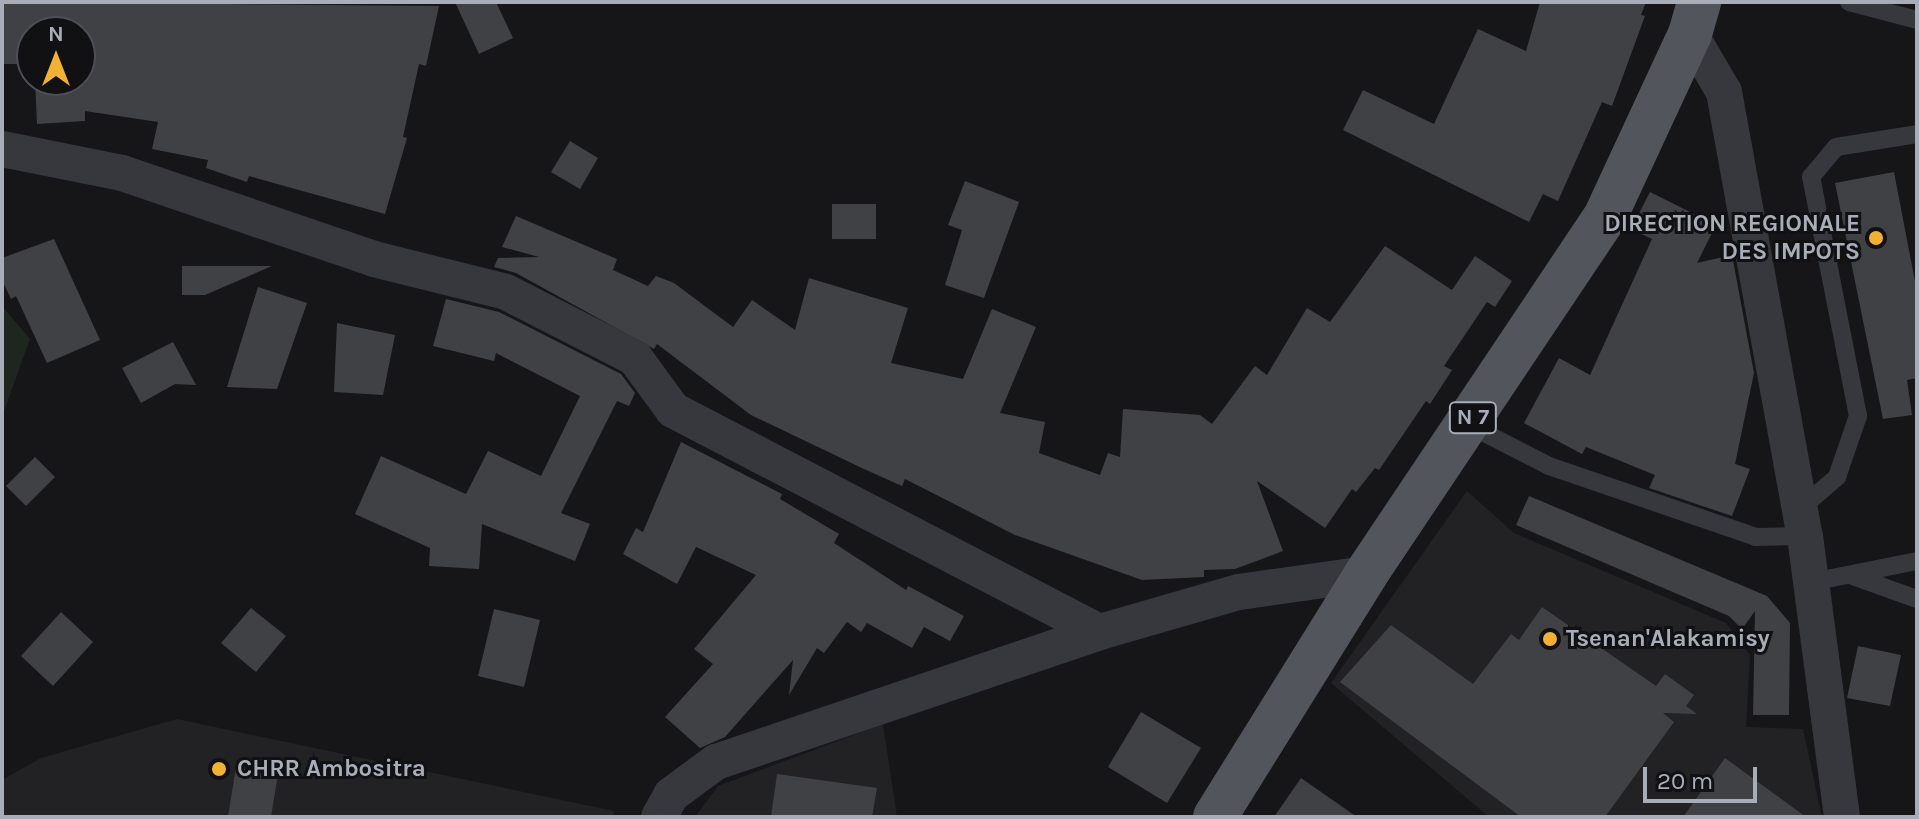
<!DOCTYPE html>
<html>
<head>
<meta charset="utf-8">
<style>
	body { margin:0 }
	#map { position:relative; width:1919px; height:819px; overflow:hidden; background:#161618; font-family:Karla,sans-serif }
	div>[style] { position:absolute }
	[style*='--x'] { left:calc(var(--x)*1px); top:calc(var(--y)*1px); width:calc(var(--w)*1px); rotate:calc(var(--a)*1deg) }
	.built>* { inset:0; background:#222225 }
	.green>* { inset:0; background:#1e261f }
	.building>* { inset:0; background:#404145 }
	.service>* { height:18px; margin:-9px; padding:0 9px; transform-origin:9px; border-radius:9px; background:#37383d }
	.minor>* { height:36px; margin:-18px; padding:0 18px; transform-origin:18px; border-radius:18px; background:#37383d }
	.primary>* { height:44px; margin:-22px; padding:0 22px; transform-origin:22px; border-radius:22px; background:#53555c }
	.dots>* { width:22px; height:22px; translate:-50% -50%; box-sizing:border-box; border:4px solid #111113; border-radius:50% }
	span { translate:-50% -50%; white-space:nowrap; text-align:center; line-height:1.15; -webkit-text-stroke:6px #111113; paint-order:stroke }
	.shield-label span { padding:2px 6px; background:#111113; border:2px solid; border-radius:6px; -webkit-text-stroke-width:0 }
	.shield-label { font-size:22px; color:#a8adb8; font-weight:700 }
	.poi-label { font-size:24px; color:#a8adb8; font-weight:700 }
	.right { translate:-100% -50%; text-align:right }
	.left { translate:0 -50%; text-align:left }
	.frame { position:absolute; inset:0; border:4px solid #a8adb8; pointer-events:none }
	.north { position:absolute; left:16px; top:16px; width:80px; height:80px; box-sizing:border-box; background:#111113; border:2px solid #4d4f55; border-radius:50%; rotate:0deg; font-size:22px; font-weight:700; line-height:32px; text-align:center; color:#a8adb8 }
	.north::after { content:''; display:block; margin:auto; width:28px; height:36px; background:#f2b134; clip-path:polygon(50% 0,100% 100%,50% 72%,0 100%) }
	.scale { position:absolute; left:1643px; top:767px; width:114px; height:36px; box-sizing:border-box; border:4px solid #a8adb8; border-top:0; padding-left:10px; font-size:24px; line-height:28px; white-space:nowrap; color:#a8adb8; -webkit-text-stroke:6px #111113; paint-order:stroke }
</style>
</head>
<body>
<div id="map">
	<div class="built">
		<i style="clip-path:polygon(1467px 491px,1514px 533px,1726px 623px,1750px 655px,1746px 727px,1803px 729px,1822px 817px,1489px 817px,1331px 683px)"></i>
		<i style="clip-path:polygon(177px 719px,614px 811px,613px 817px,2px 817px,2px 780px,41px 758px)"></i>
		<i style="clip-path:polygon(883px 724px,897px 817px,695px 817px,718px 786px)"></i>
	</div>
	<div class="green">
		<i style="clip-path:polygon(2px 306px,30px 339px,3px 414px,2px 414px)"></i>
	</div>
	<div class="building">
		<i style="clip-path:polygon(2px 2px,439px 6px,426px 66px,419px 64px,403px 137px,407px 138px,385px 214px,249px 176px,247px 182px,206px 168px,208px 160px,152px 149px,158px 122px,85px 111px,85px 121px,37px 124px,35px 80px,80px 80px,80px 32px,32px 32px,32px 64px,2px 64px)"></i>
		<i style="clip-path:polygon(455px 2px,496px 2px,513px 38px,479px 54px)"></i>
		<i style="clip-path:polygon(1540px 2px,1646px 2px,1641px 15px,1645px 16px,1612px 106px,1602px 102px,1558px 201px,1543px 194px,1529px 222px,1343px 130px,1363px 90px,1434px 124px,1478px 29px,1526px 51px)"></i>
		<i style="clip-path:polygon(570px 141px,598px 158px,580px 189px,551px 172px)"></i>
		<i style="clip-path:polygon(1894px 172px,1917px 292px,1917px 378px,1907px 380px,1912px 415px,1883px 419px,1835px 183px)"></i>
		<i style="clip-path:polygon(965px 181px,1019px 202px,984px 298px,945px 285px,962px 230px,948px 225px)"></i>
		<i style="clip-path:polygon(1650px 192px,1716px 225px,1697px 263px,1732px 255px,1754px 373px,1735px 464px,1750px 469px,1732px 516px,1649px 488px,1655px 475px,1586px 447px,1582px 454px,1524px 423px,1559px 358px,1590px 375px,1652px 239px,1631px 229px)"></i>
		<i style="clip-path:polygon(832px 204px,876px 204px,876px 239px,832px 239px)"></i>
		<i style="clip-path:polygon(516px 216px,617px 259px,613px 270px,648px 286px,656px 276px,674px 283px,733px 327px,752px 300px,795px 330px,809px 278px,908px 308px,891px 363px,963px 379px,992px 309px,1036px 327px,1000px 413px,1045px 422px,1039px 453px,1100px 475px,1108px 453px,1120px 457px,1123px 409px,1200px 415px,1212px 424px,1255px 366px,1267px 375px,1307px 308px,1330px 322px,1385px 246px,1452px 290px,1475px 256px,1512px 281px,1495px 307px,1487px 302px,1444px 366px,1452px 370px,1430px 404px,1426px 401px,1379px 470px,1375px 468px,1356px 492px,1352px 489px,1325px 528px,1257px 481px,1283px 551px,1235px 569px,1204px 570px,1204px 577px,1142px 580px,1015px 535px,905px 479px,902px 486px,864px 469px,751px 415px,657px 344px,654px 349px,516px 273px,494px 267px,498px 258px,539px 257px,502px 247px)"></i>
		<i style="clip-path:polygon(54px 239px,100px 340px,47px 363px,16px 296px,11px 299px,2px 280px,2px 258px)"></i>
		<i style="clip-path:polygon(182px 266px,272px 266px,205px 295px,182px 295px)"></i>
		<i style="clip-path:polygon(258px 287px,307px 303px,277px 389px,227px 387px)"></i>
		<i style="clip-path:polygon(446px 299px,499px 312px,621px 374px,635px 393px,629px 406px,617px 401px,561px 513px,590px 524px,575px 561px,482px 524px,479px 569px,429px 566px,430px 548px,355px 514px,381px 456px,466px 494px,488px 451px,541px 476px,580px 396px,496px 353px,494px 361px,433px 346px)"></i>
		<i style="clip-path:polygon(337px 323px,395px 335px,383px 395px,334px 392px)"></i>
		<i style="clip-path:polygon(173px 342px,196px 385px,175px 384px,141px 403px,122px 368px)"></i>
		<i style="clip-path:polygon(681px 442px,782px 494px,780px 499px,839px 534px,834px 543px,906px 590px,908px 586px,964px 616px,950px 641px,924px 627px,912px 648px,867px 623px,861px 632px,847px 622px,824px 653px,817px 648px,789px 695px,793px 660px,725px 737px,700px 748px,665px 717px,713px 664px,694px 649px,756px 575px,696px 547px,677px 584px,623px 554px,636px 528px,643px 532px)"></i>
		<i style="clip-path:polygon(35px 457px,55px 477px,26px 506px,6px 486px)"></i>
		<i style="clip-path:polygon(1529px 496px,1767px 596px,1790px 623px,1789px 715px,1753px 715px,1755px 611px,1742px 629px,1729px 616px,1516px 525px)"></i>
		<i style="clip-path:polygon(1542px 607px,1656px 686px,1665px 674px,1694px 695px,1686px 706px,1697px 714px,1663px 713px,1674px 722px,1605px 817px,1521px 817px,1340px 682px,1391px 625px,1473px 684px,1511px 634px,1519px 640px)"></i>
		<i style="clip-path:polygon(251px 608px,286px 636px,256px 672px,221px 643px)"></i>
		<i style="clip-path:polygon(494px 609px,540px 620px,524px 687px,478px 676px)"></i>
		<i style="clip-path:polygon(61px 612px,93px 642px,53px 686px,21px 656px)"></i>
		<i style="clip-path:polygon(1858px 646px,1901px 655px,1890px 706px,1847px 698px)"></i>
		<i style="clip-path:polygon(1141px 712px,1201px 748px,1167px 803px,1108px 767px)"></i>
		<i style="clip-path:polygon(1725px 758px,1806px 817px,1683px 817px)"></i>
		<i style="clip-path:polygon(236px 767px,278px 774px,271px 817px,228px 817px)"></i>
		<i style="clip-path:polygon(777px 774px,877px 788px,872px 817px,771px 817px)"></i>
		<i style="clip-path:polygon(1301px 778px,1357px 817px,1274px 817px)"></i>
	</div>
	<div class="service">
		<i style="--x:1849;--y:2;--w:70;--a:14.8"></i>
		<i style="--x:1469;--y:425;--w:90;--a:27.1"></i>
		<i style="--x:1549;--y:466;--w:219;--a:18.9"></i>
		<i style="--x:1756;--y:537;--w:49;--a:-1.2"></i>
		<i style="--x:1801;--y:508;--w:48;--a:-40.7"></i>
		<i style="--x:1837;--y:477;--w:65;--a:-71"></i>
		<i style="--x:1858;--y:416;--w:244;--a:-101.1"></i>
		<i style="--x:1811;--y:177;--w:39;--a:-50"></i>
		<i style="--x:1836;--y:147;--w:82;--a:-9.1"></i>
		<i style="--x:1853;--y:576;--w:68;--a:19.8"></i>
		<i style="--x:1812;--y:582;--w:107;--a:-11.3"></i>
	</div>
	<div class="minor">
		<i style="--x:1690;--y:34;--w:67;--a:59.6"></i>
		<i style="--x:1724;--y:92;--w:451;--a:79.7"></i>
		<i style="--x:1805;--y:536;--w:283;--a:82.5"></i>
		<i style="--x:2;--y:149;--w:122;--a:11.3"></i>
		<i style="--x:122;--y:173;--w:266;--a:18.8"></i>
		<i style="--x:374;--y:259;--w:136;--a:14"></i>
		<i style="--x:506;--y:292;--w:145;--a:27.1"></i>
		<i style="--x:635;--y:358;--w:64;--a:53.8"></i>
		<i style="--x:673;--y:410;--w:481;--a:27.5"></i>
		<i style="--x:659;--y:817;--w:25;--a:-61"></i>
		<i style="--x:671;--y:795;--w:56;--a:-36.3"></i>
		<i style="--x:716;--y:762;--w:405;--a:-18.7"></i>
		<i style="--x:1100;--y:632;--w:145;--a:-16.1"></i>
		<i style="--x:1239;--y:592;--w:128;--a:-8.1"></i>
	</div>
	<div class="primary">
		<i style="--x:1215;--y:817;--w:286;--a:-58.1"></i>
		<i style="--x:1366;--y:574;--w:432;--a:-56.2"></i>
		<i style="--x:1606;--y:215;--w:200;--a:-65.1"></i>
		<i style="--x:1690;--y:34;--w:33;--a:-74"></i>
	</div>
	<div class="dots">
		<i style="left:1876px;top:238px;background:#f2b134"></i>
		<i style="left:1550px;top:639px;background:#f2b134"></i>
		<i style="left:219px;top:769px;background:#f2b134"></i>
	</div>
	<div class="shield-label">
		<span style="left:1473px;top:418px">N 7</span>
	</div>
	<div class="poi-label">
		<span class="right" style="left:1860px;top:238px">DIRECTION REGIONALE<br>DES IMPOTS</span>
		<span class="left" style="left:1566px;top:639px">Tsenan'Alakamisy</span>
		<span class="left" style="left:237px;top:769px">CHRR Ambositra</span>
	</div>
	<div class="frame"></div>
	<div class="north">N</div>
	<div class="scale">20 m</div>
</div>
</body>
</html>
